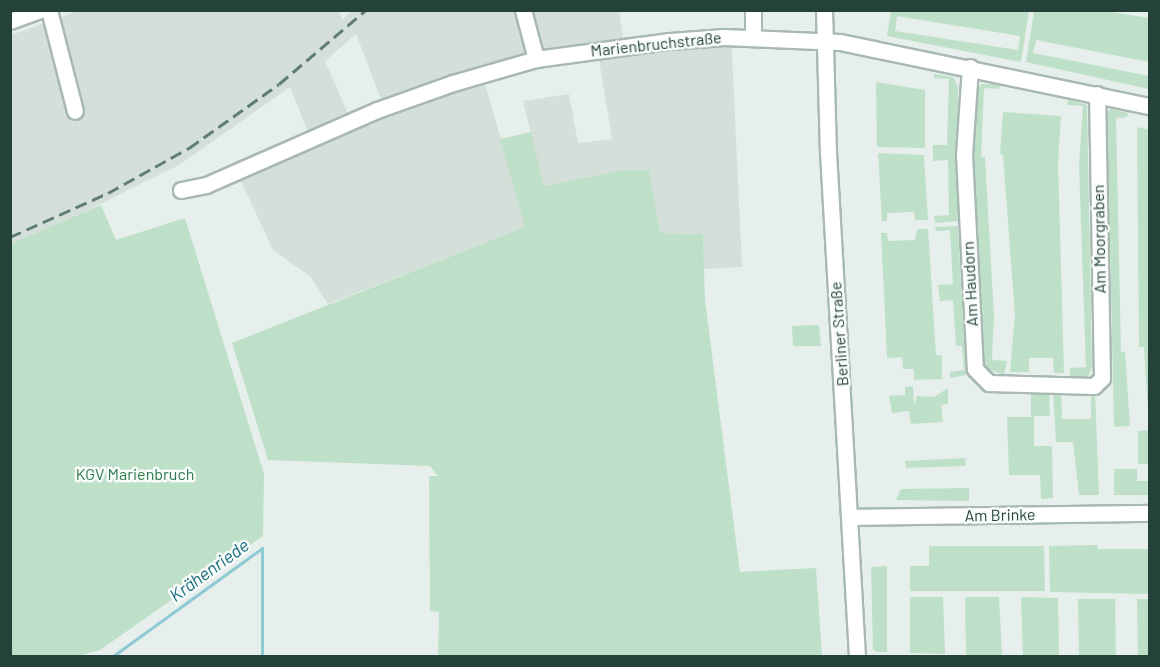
<!DOCTYPE html>
<html>
<head>
<meta charset="utf-8">
<style>
	body { margin:0 }
	#map { position:relative; width:1160px; height:667px; overflow:hidden; background:#e6efeb; font-family:Barlow,sans-serif }
	div>[style] { position:absolute }
	[style*='--x'] { left:calc(var(--x)*1px); top:calc(var(--y)*1px); width:calc(var(--w)*1px); rotate:calc(var(--a)*1deg) }
	.built>* { inset:0; background:#d4dfda }
	.green>* { inset:0; background:#bfe0c8 }
	.stream>* { height:3px; margin:-1.5px; padding:0 1.5px; transform-origin:1.5px; border-radius:1.5px; background:#8ec9d4 }
	.roads { filter:drop-shadow(2px 0 #a8b8b2) drop-shadow(-2px 0 #a8b8b2) drop-shadow(0 2px #a8b8b2) drop-shadow(0 -2px #a8b8b2) }
	.minor>* { height:15px; margin:-7.5px; padding:0 7.5px; transform-origin:7.5px; border-radius:7.5px; background:#fff }
	.rail>* { height:3px; margin-top:-1.5px; transform-origin:0; background:repeating-linear-gradient(90deg,#5f7d75 0 12px,transparent 0 18px) }
	span { translate:-50% -50%; white-space:nowrap; text-align:center; line-height:1.15; -webkit-text-stroke:5px #f7fbf9; paint-order:stroke }
	.street-label { font-size:16px; color:#24423a }
	.park-label { font-size:16px; color:#2d7a4b }
	.water-label { font-size:18px; color:#1c6f80; font-style:italic }
	.frame { position:absolute; inset:0; border:12px solid #24423a; pointer-events:none }
</style>
</head>
<body>
<div id="map">
	<div class="built">
		<i style="clip-path:polygon(evenodd,339px 10px,342px 20px,352px 10px,619px 10px,623px 37px,731px 31px,742px 267px,704px 269px,703px 234px,660px 233px,618px 171px,544px 186px,523px 101px,569px 94px,578px 143px,612px 139px,596px 41px,480px 66px,526px 227px,328px 304px,311px 277px,273px 250px,234px 166px,308px 132px,290px 87px,179px 165px,48px 230px,11px 244px,11px 35px,78px 11px,339px 10px,356px 34px,381px 99px,348px 114px,325px 61px,356px 34px)"></i>
	</div>
	<div class="green">
		<i style="clip-path:polygon(evenodd,891px 11px,1029px 11px,1021px 62px,887px 36px,891px 11px,897px 16px,1020px 36px,1018px 50px,895px 31px,897px 16px)"></i>
		<i style="clip-path:polygon(1034px 11px,1105px 11px,1149px 18px,1149px 62px,1036px 40px,1033px 53px,1149px 76px,1149px 89px,1026px 62px)"></i>
		<i style="clip-path:polygon(934px 74px,953px 77px,958px 87px,958px 221px,935px 223px,934px 216px,949px 215px,948px 160px,933px 161px,933px 145px,947px 145px,949px 79px,934px 78px)"></i>
		<i style="clip-path:polygon(876px 82px,925px 90px,925px 148px,877px 147px)"></i>
		<i style="clip-path:polygon(982px 84px,1000px 84px,999px 89px,984px 88px,981px 157px,985px 157px,994px 317px,992px 360px,1007px 361px,1004px 375px,983px 367px,974px 156px,976px 88px)"></i>
		<i style="clip-path:polygon(1068px 100px,1087px 105px,1092px 367px,1087px 379px,1070px 380px,1070px 368px,1086px 367px,1079px 166px,1083px 106px,1067px 105px)"></i>
		<i style="clip-path:polygon(1111px 109px,1128px 113px,1127px 117px,1116px 118px,1121px 352px,1125px 352px,1130px 426px,1114px 427px,1107px 112px)"></i>
		<i style="clip-path:polygon(1003px 112px,1061px 116px,1058px 162px,1064px 373px,1054px 373px,1053px 358px,1029px 358px,1029px 372px,1010px 372px,1015px 316px,1003px 155px,1000px 154px)"></i>
		<i style="clip-path:polygon(1137px 127px,1150px 130px,1149px 428px,1144px 347px,1139px 347px)"></i>
		<i style="clip-path:polygon(531px 132px,544px 186px,618px 171px,649px 170px,660px 233px,703px 234px,705px 300px,740px 572px,816px 568px,822px 656px,438px 656px,439px 612px,430px 611px,429px 476px,438px 476px,430px 466px,268px 460px,232px 343px,525px 227px,500px 139px)"></i>
		<i style="clip-path:polygon(878px 153px,924px 155px,928px 220px,915px 220px,914px 212px,887px 213px,887px 221px,882px 221px)"></i>
		<i style="clip-path:polygon(101px 205px,116px 240px,185px 218px,264px 474px,263px 536px,100px 650px,78px 656px,11px 656px,11px 244px)"></i>
		<i style="clip-path:polygon(958px 226px,966px 375px,950px 378px,950px 372px,964px 370px,962px 346px,956px 346px,953px 300px,940px 301px,938px 285px,953px 284px,950px 230px,936px 231px,935px 227px)"></i>
		<i style="clip-path:polygon(917px 229px,928px 229px,936px 355px,942px 355px,942px 379px,914px 380px,914px 369px,903px 369px,902px 357px,887px 358px,881px 233px,887px 233px,888px 241px,915px 240px)"></i>
		<i style="clip-path:polygon(819px 325px,821px 346px,793px 346px,792px 326px)"></i>
		<i style="clip-path:polygon(913px 386px,914px 406px,917px 396px,934px 397px,948px 388px,948px 404px,941px 405px,943px 422px,911px 424px,909px 411px,892px 413px,889px 396px,905px 395px,905px 387px)"></i>
		<i style="clip-path:polygon(1031px 391px,1049px 391px,1050px 416px,1034px 416px,1034px 446px,1052px 446px,1053px 498px,1041px 499px,1040px 475px,1009px 475px,1007px 417px,1031px 417px)"></i>
		<i style="clip-path:polygon(1053px 392px,1061px 392px,1062px 419px,1091px 419px,1091px 392px,1095px 392px,1099px 495px,1079px 495px,1073px 442px,1056px 442px)"></i>
		<i style="clip-path:polygon(1149px 430px,1149px 464px,1138px 464px,1138px 431px)"></i>
		<i style="clip-path:polygon(965px 458px,966px 466px,906px 468px,905px 461px)"></i>
		<i style="clip-path:polygon(1114px 469px,1137px 469px,1137px 481px,1149px 481px,1149px 495px,1114px 495px)"></i>
		<i style="clip-path:polygon(969px 488px,969px 501px,896px 500px,901px 489px)"></i>
		<i style="clip-path:polygon(1097px 545px,1098px 549px,1149px 549px,1149px 594px,1050px 592px,1049px 546px)"></i>
		<i style="clip-path:polygon(929px 546px,1044px 546px,1045px 591px,910px 591px,910px 566px,929px 566px)"></i>
		<i style="clip-path:polygon(887px 566px,887px 652px,877px 652px,873px 649px,871px 567px)"></i>
		<i style="clip-path:polygon(910px 597px,943px 597px,945px 654px,910px 653px)"></i>
		<i style="clip-path:polygon(965px 597px,999px 597px,1002px 656px,966px 655px)"></i>
		<i style="clip-path:polygon(1021px 597px,1058px 598px,1059px 656px,1023px 656px)"></i>
		<i style="clip-path:polygon(1078px 599px,1115px 599px,1116px 656px,1079px 656px)"></i>
		<i style="clip-path:polygon(1137px 599px,1149px 599px,1149px 656px,1138px 656px)"></i>
	</div>
	<div class="stream">
		<i style="--x:113;--y:656;--w:184;--a:-35.9"></i>
		<i style="--x:262;--y:548;--w:108;--a:90"></i>
	</div>
	<div class="roads">
		<div class="minor">
			<i style="--x:49;--y:10;--w:104;--a:75.6"></i>
			<i style="--x:523;--y:10;--w:51;--a:75.1"></i>
			<i style="--x:824;--y:10;--w:142;--a:88.4"></i>
			<i style="--x:828;--y:152;--w:505;--a:86.71"></i>
			<i style="--x:10;--y:21;--w:32;--a:-20"></i>
			<i style="--x:753;--y:38;--w:28;--a:-90"></i>
			<i style="--x:970;--y:67;--w:87;--a:93.9"></i>
			<i style="--x:964;--y:154;--w:215;--a:87.1"></i>
			<i style="--x:975;--y:369;--w:20;--a:45"></i>
			<i style="--x:989;--y:383;--w:105;--a:1.6"></i>
			<i style="--x:1094;--y:386;--w:11;--a:-45"></i>
			<i style="--x:1102;--y:378;--w:284;--a:-91"></i>
			<i style="--x:181;--y:190;--w:25;--a:-11"></i>
			<i style="--x:206;--y:185;--w:187;--a:-23.7"></i>
			<i style="--x:377;--y:110;--w:81;--a:-19.6"></i>
			<i style="--x:453;--y:83;--w:86;--a:-16.1"></i>
			<i style="--x:536;--y:59;--w:135;--a:-7.7"></i>
			<i style="--x:670;--y:41;--w:54;--a:-4.2"></i>
			<i style="--x:724;--y:37;--w:116;--a:2.5"></i>
			<i style="--x:840;--y:42;--w:317;--a:11.7"></i>
			<i style="--x:851;--y:517;--w:299;--a:-0.8"></i>
		</div>
	</div>
	<div class="rail">
		<i style="--x:10;--y:237;--w:107;--a:-24.2"></i>
		<i style="--x:108;--y:193;--w:93;--a:-29.1"></i>
		<i style="--x:189;--y:148;--w:110;--a:-35.4"></i>
		<i style="--x:279;--y:84;--w:114;--a:-40.4"></i>
	</div>
	<div class="street-label">
		<span style="left:656px;top:44px;rotate:-6deg">Marienbruchstraße</span>
		<span style="left:1099px;top:239px;rotate:-91deg">Am Moorgraben</span>
		<span style="left:970px;top:284px;rotate:-93deg">Am Haudorn</span>
		<span style="left:839px;top:334px;rotate:-94deg">Berliner Straße</span>
		<span style="left:1000px;top:515px;rotate:-1deg">Am Brinke</span>
	</div>
	<div class="park-label">
		<span style="left:135px;top:474px">KGV Marienbruch</span>
	</div>
	<div class="water-label">
		<span style="left:209px;top:570px;rotate:-36deg">Krähenriede</span>
	</div>
	<div class="frame"></div>
</div>
</body>
</html>
